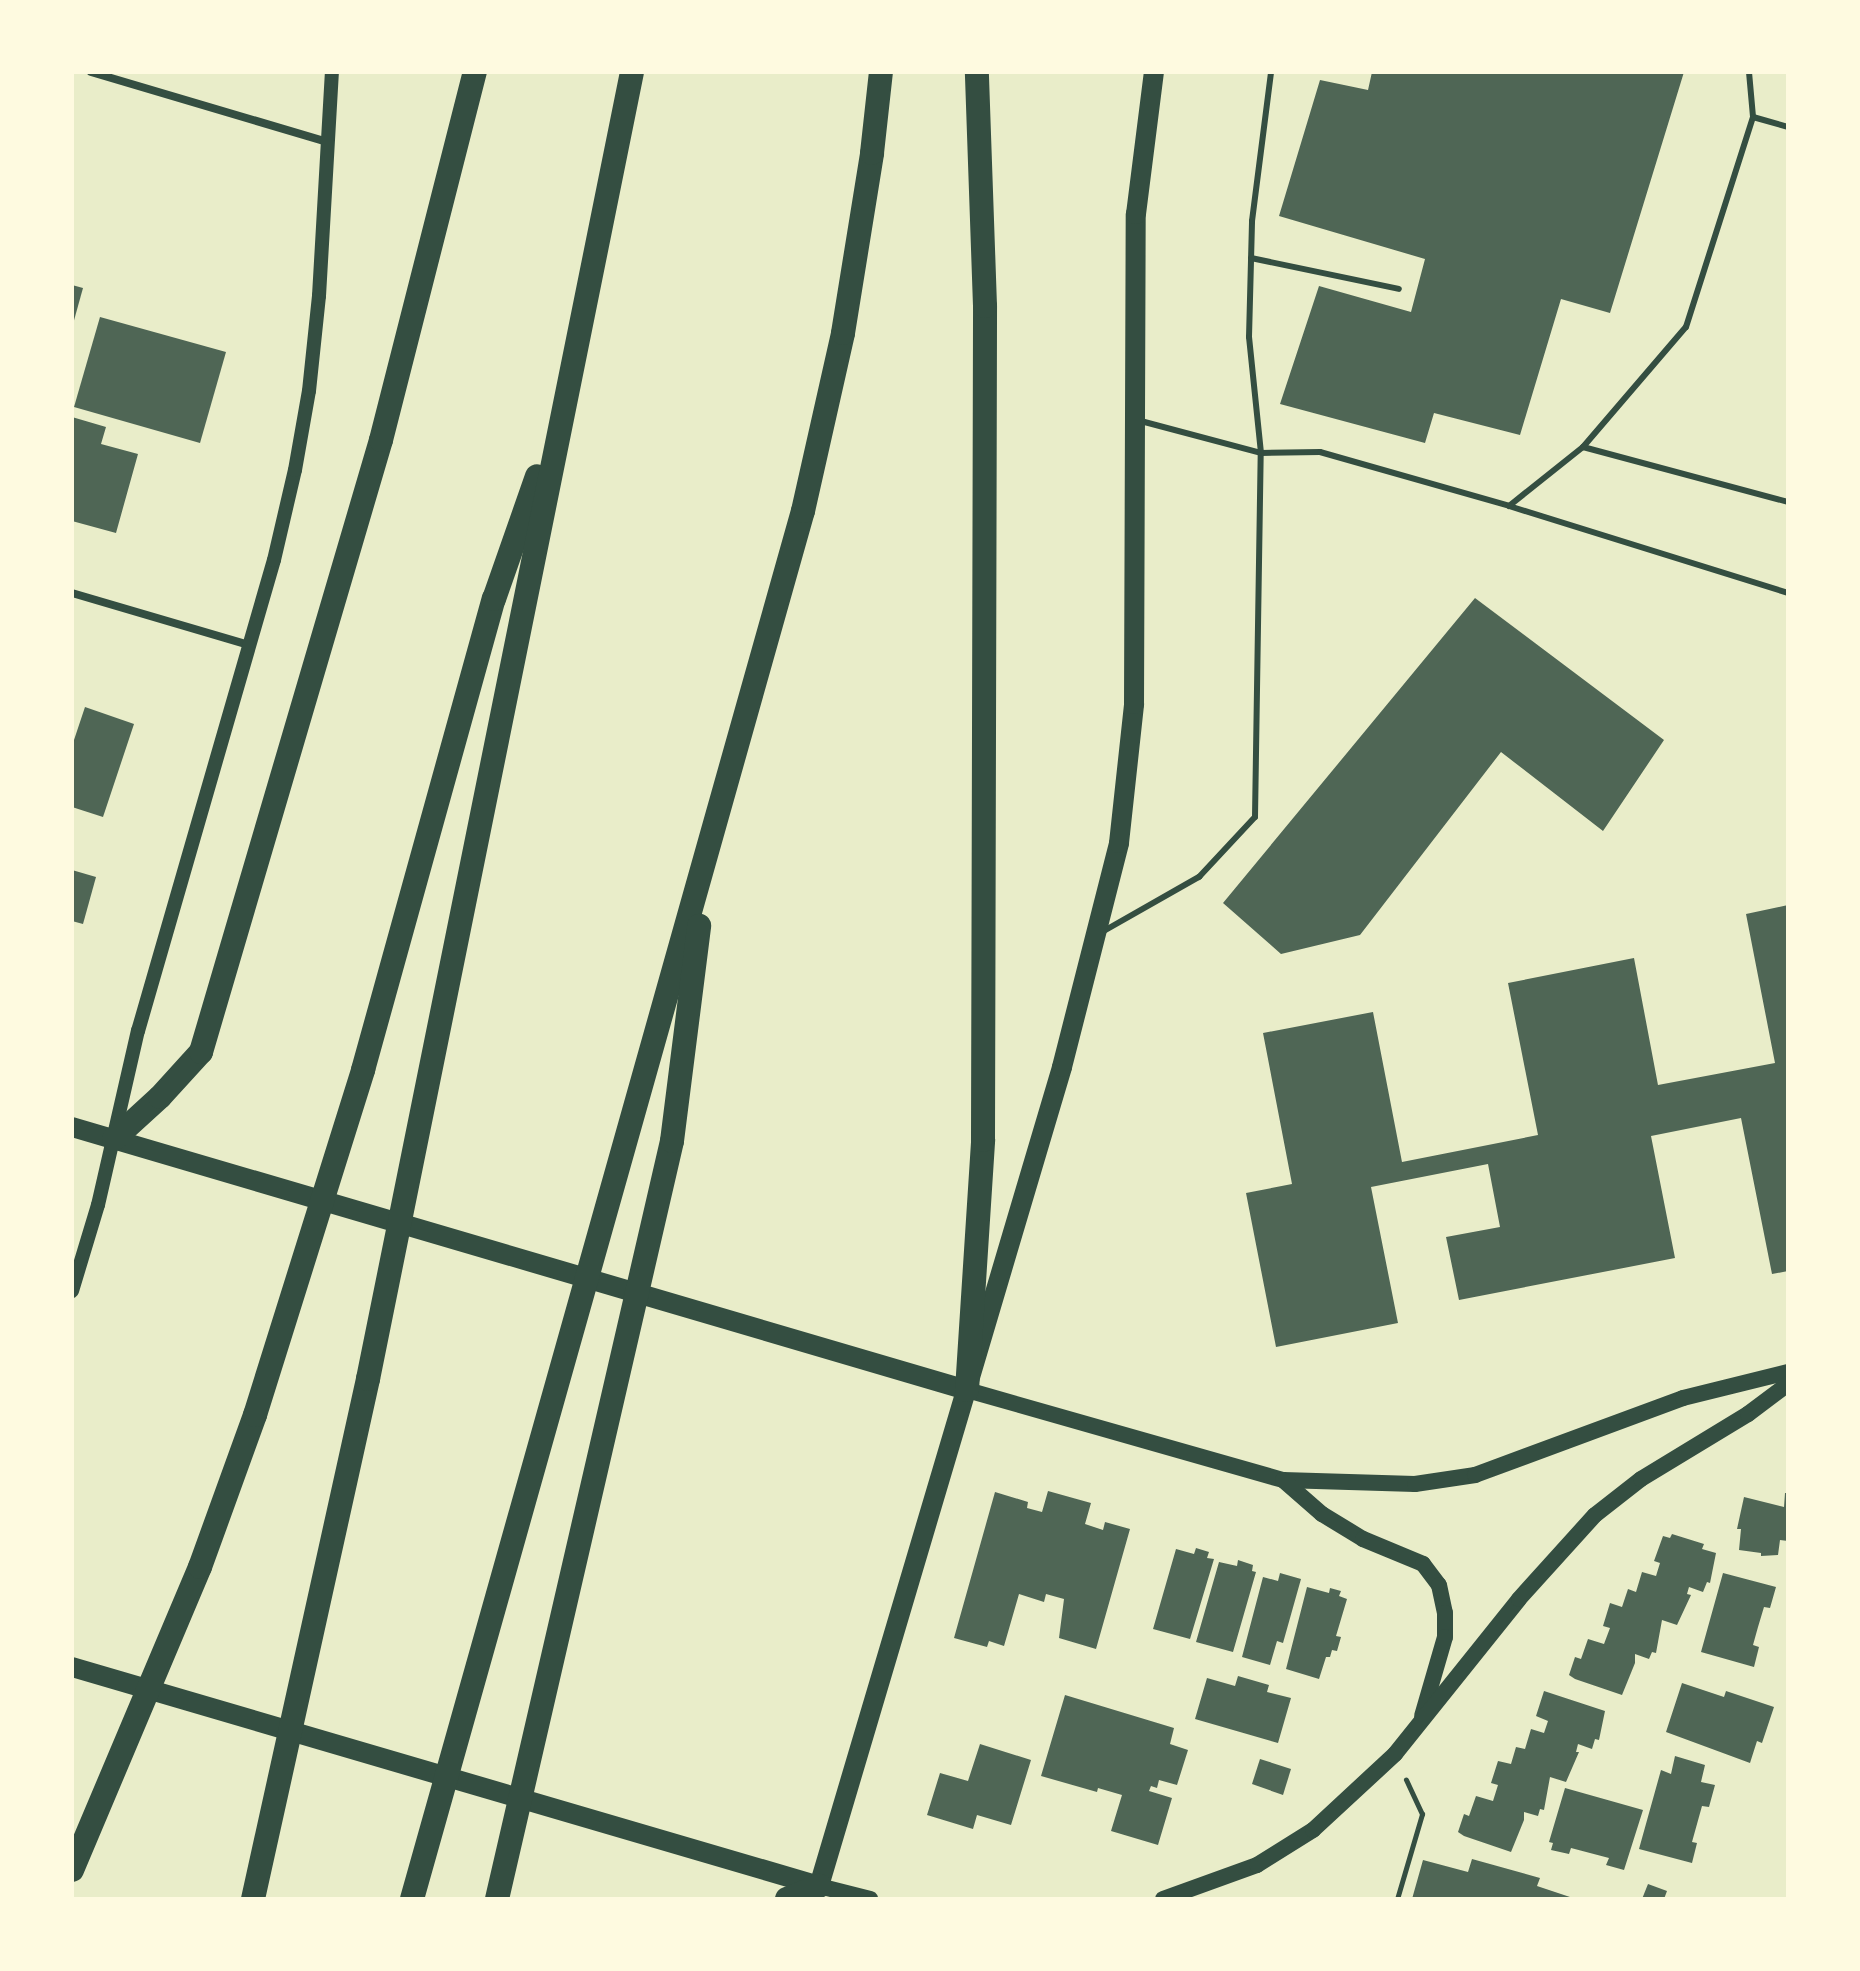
<!DOCTYPE html>
<html>
<head>
<meta charset="utf-8">
<style>
	body { margin:0 }
	#map { position:relative; width:1860px; height:1971px; overflow:hidden; background:#e9edc9; font-family:Ubuntu,sans-serif }
	div>[style] { position:absolute }
	[style*='--x'] { left:calc(var(--x)*1px); top:calc(var(--y)*1px); width:calc(var(--w)*1px); rotate:calc(var(--a)*1deg) }
	.building>* { inset:0; background:#4f6655 }
	.path>* { height:5px; margin:-2.5px; padding:0 2.5px; transform-origin:2.5px; border-radius:2.5px; background:#344e41 }
	.service>* { height:6px; margin:-3px; padding:0 3px; transform-origin:3px; border-radius:3px; background:#344e41 }
	.minor>* { height:8px; margin:-4px; padding:0 4px; transform-origin:4px; border-radius:4px; background:#344e41 }
	.tertiary>* { height:14px; margin:-7px; padding:0 7px; transform-origin:7px; border-radius:7px; background:#344e41 }
	.secondary>* { height:16px; margin:-8px; padding:0 8px; transform-origin:8px; border-radius:8px; background:#344e41 }
	.primary>* { height:20px; margin:-10px; padding:0 10px; transform-origin:10px; border-radius:10px; background:#344e41 }
	.motorway>* { height:24px; margin:-12px; padding:0 12px; transform-origin:12px; border-radius:12px; background:#344e41 }
	span { translate:-50% -50%; white-space:nowrap; text-align:center; line-height:1.15; -webkit-text-stroke:8px #fefae0; paint-order:stroke }
	.frame { position:absolute; inset:0; border:74px solid #fefae0; pointer-events:none }
</style>
</head>
<body>
<div id="map">
	<div class="building">
		<i style="clip-path:polygon(1372px 72px,1684px 72px,1610px 313px,1561px 299px,1520px 435px,1434px 413px,1425px 443px,1280px 404px,1319px 286px,1411px 312px,1425px 259px,1279px 216px,1320px 80px,1368px 90px)"></i>
		<i style="clip-path:polygon(72px 285px,83px 288px,73px 324px,72px 324px)"></i>
		<i style="clip-path:polygon(100px 317px,226px 352px,200px 443px,74px 407px)"></i>
		<i style="clip-path:polygon(72px 417px,106px 427px,101px 444px,138px 454px,116px 533px,72px 521px)"></i>
		<i style="clip-path:polygon(1475px 598px,1664px 740px,1603px 831px,1501px 752px,1360px 935px,1281px 954px,1223px 903px)"></i>
		<i style="clip-path:polygon(85px 707px,134px 724px,103px 817px,72px 807px,72px 746px)"></i>
		<i style="clip-path:polygon(72px 870px,96px 877px,83px 924px,72px 921px)"></i>
		<i style="clip-path:polygon(1788px 905px,1788px 1271px,1772px 1274px,1741px 1118px,1651px 1136px,1675px 1258px,1459px 1300px,1446px 1237px,1500px 1227px,1488px 1164px,1371px 1187px,1398px 1323px,1276px 1347px,1246px 1193px,1292px 1184px,1263px 1033px,1373px 1012px,1402px 1162px,1538px 1135px,1508px 983px,1634px 958px,1658px 1085px,1775px 1063px,1746px 914px)"></i>
		<i style="clip-path:polygon(1048px 1491px,1091px 1503px,1085px 1524px,1103px 1530px,1105px 1522px,1130px 1529px,1096px 1649px,1059px 1638px,1064px 1599px,1046px 1594px,1044px 1602px,1019px 1594px,1004px 1646px,989px 1641px,987px 1647px,954px 1638px,995px 1492px,1028px 1502px,1027px 1508px,1042px 1512px)"></i>
		<i style="clip-path:polygon(1785px 1493px,1788px 1493px,1788px 1541px,1780px 1540px,1778px 1555px,1761px 1556px,1761px 1553px,1739px 1550px,1741px 1529px,1737px 1529px,1744px 1497px,1784px 1507px)"></i>
		<i style="clip-path:polygon(1672px 1534px,1704px 1544px,1702px 1549px,1716px 1553px,1710px 1583px,1707px 1582px,1703px 1592px,1689px 1587px,1687px 1594px,1691px 1595px,1677px 1625px,1662px 1620px,1656px 1653px,1652px 1652px,1649px 1659px,1635px 1654px,1635px 1663px,1622px 1695px,1575px 1679px,1569px 1675px,1575px 1657px,1581px 1659px,1588px 1639px,1604px 1644px,1610px 1628px,1603px 1626px,1610px 1603px,1622px 1607px,1628px 1589px,1636px 1592px,1642px 1572px,1656px 1576px,1660px 1563px,1654px 1561px,1663px 1536px,1670px 1538px)"></i>
		<i style="clip-path:polygon(1196px 1548px,1209px 1552px,1207px 1558px,1214px 1559px,1190px 1639px,1153px 1629px,1176px 1549px,1194px 1554px)"></i>
		<i style="clip-path:polygon(1238px 1560px,1253px 1565px,1252px 1571px,1256px 1572px,1233px 1652px,1196px 1642px,1219px 1562px,1237px 1566px)"></i>
		<i style="clip-path:polygon(1280px 1573px,1301px 1579px,1283px 1643px,1277px 1641px,1270px 1665px,1242px 1657px,1263px 1577px,1278px 1581px)"></i>
		<i style="clip-path:polygon(1723px 1573px,1776px 1587px,1770px 1608px,1764px 1607px,1758px 1627px,1753px 1645px,1759px 1647px,1754px 1667px,1701px 1652px)"></i>
		<i style="clip-path:polygon(1307px 1587px,1329px 1593px,1330px 1588px,1341px 1591px,1339px 1596px,1347px 1599px,1336px 1636px,1341px 1637px,1337px 1651px,1332px 1650px,1330px 1657px,1326px 1657px,1319px 1679px,1286px 1669px)"></i>
		<i style="clip-path:polygon(1238px 1676px,1269px 1685px,1267px 1692px,1291px 1698px,1278px 1743px,1195px 1719px,1207px 1678px,1235px 1686px)"></i>
		<i style="clip-path:polygon(1682px 1683px,1724px 1697px,1726px 1691px,1774px 1707px,1762px 1743px,1757px 1741px,1750px 1763px,1666px 1732px)"></i>
		<i style="clip-path:polygon(1544px 1691px,1605px 1711px,1599px 1740px,1595px 1739px,1592px 1749px,1578px 1744px,1576px 1752px,1579px 1752px,1566px 1782px,1550px 1777px,1544px 1810px,1540px 1809px,1538px 1816px,1524px 1812px,1524px 1820px,1511px 1852px,1464px 1836px,1458px 1832px,1464px 1814px,1469px 1816px,1476px 1796px,1493px 1801px,1498px 1785px,1491px 1783px,1498px 1761px,1511px 1764px,1516px 1747px,1525px 1749px,1531px 1729px,1544px 1733px,1548px 1721px,1536px 1716px)"></i>
		<i style="clip-path:polygon(1065px 1695px,1174px 1728px,1170px 1744px,1188px 1750px,1177px 1785px,1159px 1780px,1157px 1788px,1151px 1786px,1149px 1791px,1172px 1798px,1158px 1845px,1111px 1831px,1122px 1795px,1098px 1788px,1097px 1792px,1041px 1776px)"></i>
		<i style="clip-path:polygon(980px 1744px,1031px 1760px,1011px 1825px,977px 1815px,973px 1829px,927px 1815px,940px 1773px,968px 1781px)"></i>
		<i style="clip-path:polygon(1675px 1756px,1705px 1765px,1701px 1782px,1715px 1785px,1709px 1807px,1702px 1806px,1692px 1842px,1697px 1843px,1692px 1863px,1639px 1849px,1661px 1770px,1671px 1774px)"></i>
		<i style="clip-path:polygon(1260px 1759px,1291px 1769px,1283px 1795px,1252px 1784px)"></i>
		<i style="clip-path:polygon(1565px 1788px,1643px 1810px,1624px 1870px,1606px 1865px,1609px 1858px,1571px 1848px,1569px 1854px,1551px 1850px,1553px 1843px,1549px 1842px)"></i>
		<i style="clip-path:polygon(1472px 1859px,1540px 1878px,1537px 1886px,1576px 1899px,1412px 1899px,1423px 1860px,1468px 1872px)"></i>
		<i style="clip-path:polygon(1648px 1884px,1667px 1891px,1664px 1899px,1642px 1899px)"></i>
	</div>
	<div class="path">
		<i style="--x:1397;--y:1899;--w:89;--a:-73.6"></i>
		<i style="--x:1422;--y:1814;--w:38;--a:-115"></i>
	</div>
	<div class="service">
		<i style="--x:1749;--y:72;--w:45;--a:84.9"></i>
		<i style="--x:1251;--y:258;--w:151;--a:11.8"></i>
		<i style="--x:1137;--y:420;--w:128;--a:14.9"></i>
		<i style="--x:1261;--y:453;--w:59;--a:-1"></i>
		<i style="--x:1320;--y:452;--w:197;--a:15.9"></i>
		<i style="--x:1509;--y:506;--w:292;--a:17.3"></i>
		<i style="--x:1583;--y:447;--w:212;--a:15"></i>
		<i style="--x:1509;--y:506;--w:95;--a:-38.6"></i>
		<i style="--x:1583;--y:447;--w:158;--a:-49.4"></i>
		<i style="--x:1686;--y:327;--w:220;--a:-72.3"></i>
		<i style="--x:1753;--y:117;--w:36;--a:16"></i>
		<i style="--x:1102;--y:932;--w:112;--a:-29.6"></i>
		<i style="--x:1199;--y:877;--w:82;--a:-47"></i>
		<i style="--x:1255;--y:817;--w:364;--a:-89.1"></i>
		<i style="--x:1261;--y:453;--w:117;--a:-95.9"></i>
		<i style="--x:1249;--y:337;--w:116;--a:-88.5"></i>
		<i style="--x:1252;--y:221;--w:150;--a:-82.7"></i>
	</div>
	<div class="minor">
		<i style="--x:91;--y:72;--w:247;--a:16.5"></i>
		<i style="--x:72;--y:593;--w:184;--a:16.4"></i>
	</div>
	<div class="tertiary">
		<i style="--x:72;--y:1291;--w:90;--a:-73.2"></i>
		<i style="--x:98;--y:1205;--w:179;--a:-77.1"></i>
		<i style="--x:138;--y:1031;--w:490;--a:-73.9"></i>
		<i style="--x:274;--y:560;--w:92;--a:-76.9"></i>
		<i style="--x:295;--y:470;--w:80;--a:-80"></i>
		<i style="--x:309;--y:391;--w:96;--a:-84"></i>
		<i style="--x:319;--y:296;--w:224;--a:-86.7"></i>
	</div>
	<div class="secondary">
		<i style="--x:967;--y:1390;--w:329;--a:15.9"></i>
		<i style="--x:1283;--y:1480;--w:132;--a:1.7"></i>
		<i style="--x:1415;--y:1484;--w:61;--a:-8.5"></i>
		<i style="--x:1475;--y:1475;--w:222;--a:-20.3"></i>
		<i style="--x:1683;--y:1398;--w:108;--a:-13.9"></i>
		<i style="--x:1283;--y:1480;--w:52;--a:41.1"></i>
		<i style="--x:1322;--y:1514;--w:48;--a:31.4"></i>
		<i style="--x:1363;--y:1539;--w:65;--a:22.6"></i>
		<i style="--x:1423;--y:1564;--w:26;--a:53"></i>
		<i style="--x:1439;--y:1585;--w:29;--a:78"></i>
		<i style="--x:1445;--y:1613;--w:24;--a:90"></i>
		<i style="--x:1445;--y:1637;--w:82;--a:106.2"></i>
		<i style="--x:819;--y:1886;--w:53;--a:14.3"></i>
		<i style="--x:1163;--y:1899;--w:100;--a:-19.9"></i>
		<i style="--x:1257;--y:1865;--w:66;--a:-32"></i>
		<i style="--x:1313;--y:1830;--w:112;--a:-42.8"></i>
		<i style="--x:1395;--y:1754;--w:198;--a:-51.3"></i>
		<i style="--x:1519;--y:1599;--w:113;--a:-47.9"></i>
		<i style="--x:1595;--y:1515;--w:58;--a:-38"></i>
		<i style="--x:1641;--y:1479;--w:125;--a:-31.3"></i>
		<i style="--x:1748;--y:1414;--w:50;--a:-36.9"></i>
	</div>
	<div class="primary">
		<i style="--x:72;--y:1127;--w:933;--a:16.38"></i>
		<i style="--x:72;--y:1667;--w:778;--a:16.34"></i>
		<i style="--x:819;--y:1886;--w:854;--a:-73.47"></i>
		<i style="--x:1062;--y:1067;--w:231;--a:-75.7"></i>
		<i style="--x:1119;--y:843;--w:140;--a:-83.8"></i>
		<i style="--x:1134;--y:704;--w:490;--a:-89.8"></i>
		<i style="--x:1136;--y:214;--w:143;--a:-82.8"></i>
	</div>
	<div class="motorway">
		<i style="--x:114;--y:1139;--w:62;--a:-42.4"></i>
		<i style="--x:160;--y:1097;--w:61;--a:-47.7"></i>
		<i style="--x:201;--y:1052;--w:638;--a:-73.61"></i>
		<i style="--x:381;--y:440;--w:380;--a:-75.7"></i>
		<i style="--x:967;--y:1390;--w:251;--a:-86.3"></i>
		<i style="--x:983;--y:1140;--w:834;--a:-89.86"></i>
		<i style="--x:985;--y:306;--w:234;--a:-92"></i>
		<i style="--x:72;--y:1870;--w:329;--a:-67.1"></i>
		<i style="--x:200;--y:1567;--w:162;--a:-70.1"></i>
		<i style="--x:255;--y:1415;--w:362;--a:-72.6"></i>
		<i style="--x:363;--y:1070;--w:489;--a:-74.5"></i>
		<i style="--x:494;--y:599;--w:130;--a:-70.7"></i>
		<i style="--x:253;--y:1899;--w:533;--a:-77.53"></i>
		<i style="--x:368;--y:1379;--w:1333;--a:-78.58"></i>
		<i style="--x:412;--y:1899;--w:1442;--a:-74.27"></i>
		<i style="--x:803;--y:511;--w:182;--a:-77.3"></i>
		<i style="--x:843;--y:333;--w:182;--a:-80.8"></i>
		<i style="--x:872;--y:153;--w:81;--a:-83.7"></i>
		<i style="--x:497;--y:1899;--w:778;--a:-77"></i>
		<i style="--x:672;--y:1141;--w:217;--a:-82.8"></i>
		<i style="--x:787;--y:1899;--w:35;--a:-22"></i>
	</div>
	<div class="frame"></div>
</div>
</body>
</html>
